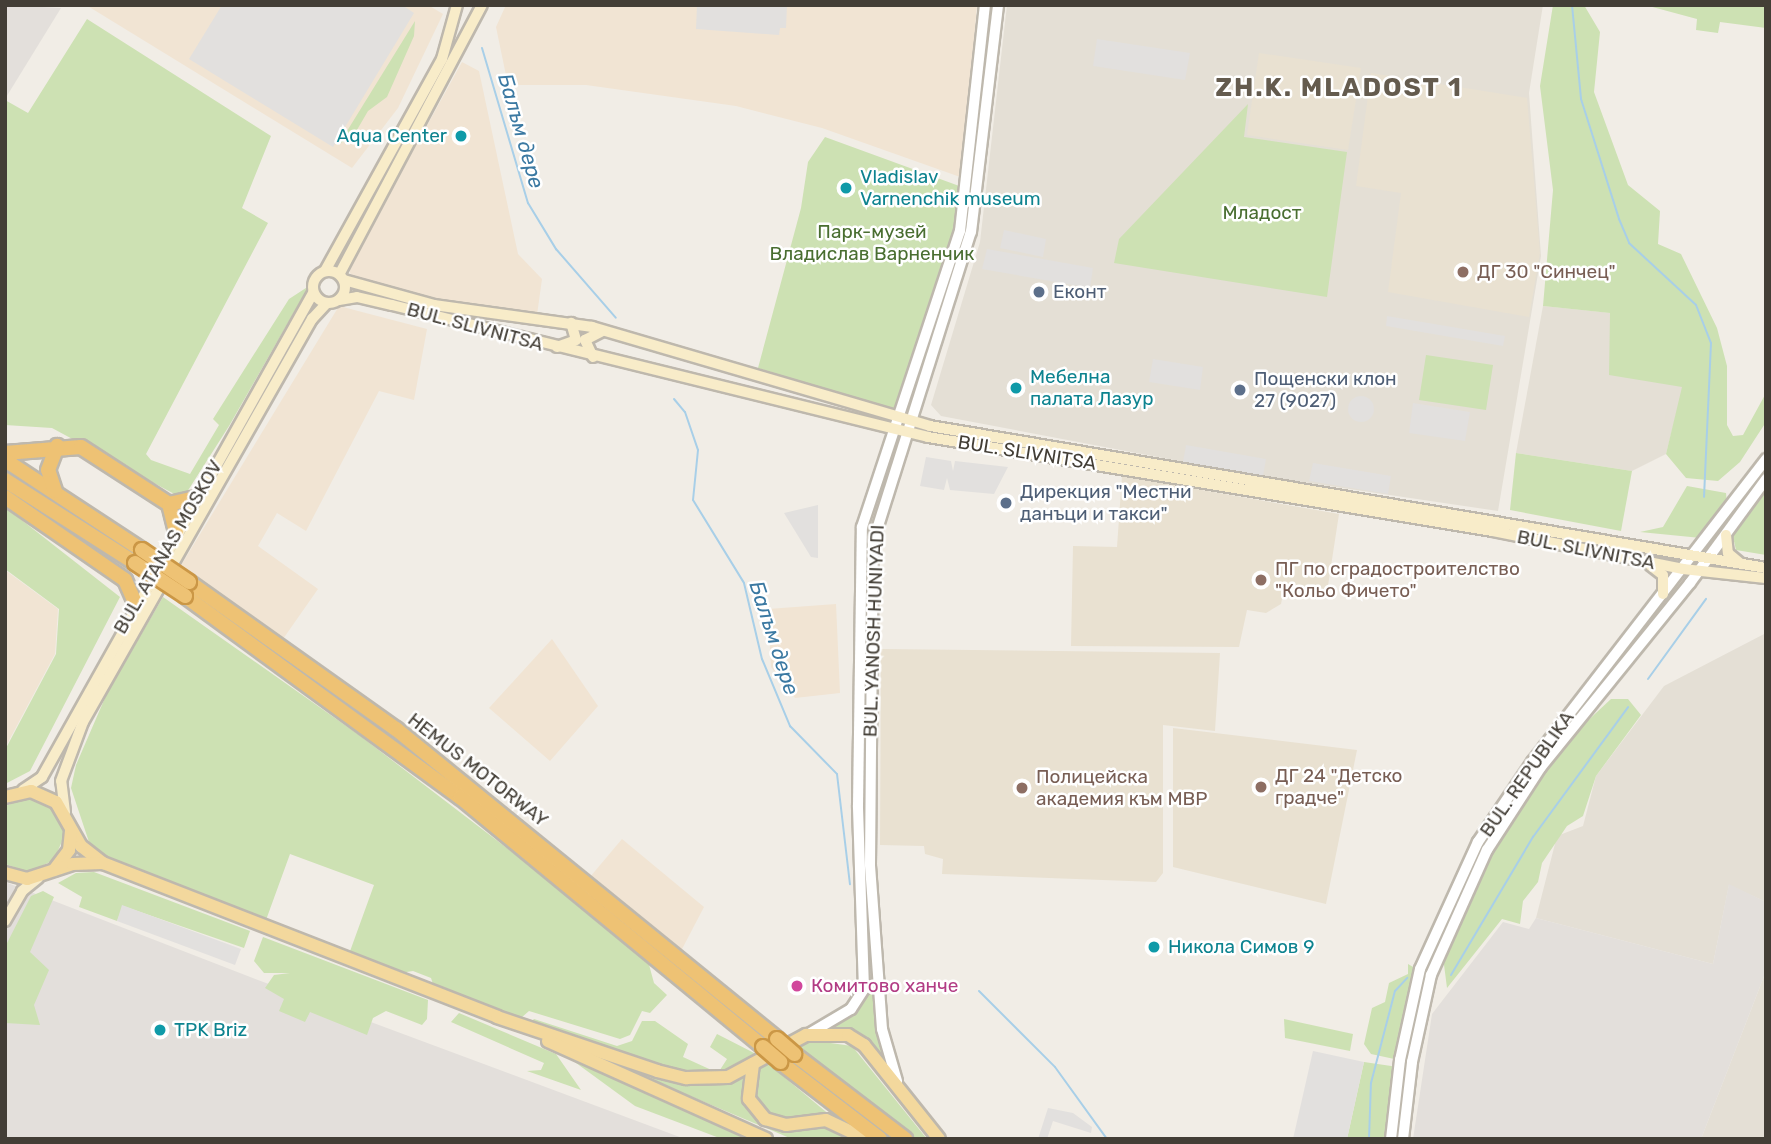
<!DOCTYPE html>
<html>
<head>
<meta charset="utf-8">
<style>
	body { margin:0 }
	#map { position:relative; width:1771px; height:1144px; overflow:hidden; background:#f1ede6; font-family:Rubik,sans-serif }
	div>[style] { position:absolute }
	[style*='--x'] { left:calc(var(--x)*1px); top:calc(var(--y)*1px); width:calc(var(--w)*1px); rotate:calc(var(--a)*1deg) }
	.residential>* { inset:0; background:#e4dfd5 }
	.commercial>* { inset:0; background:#f1e4d3 }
	.industrial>* { inset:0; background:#e3dfdb }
	.education>* { inset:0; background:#e9e1d1 }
	.green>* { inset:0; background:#cde1b3 }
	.parking>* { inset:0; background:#e2e0de }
	.round { border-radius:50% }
	.stream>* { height:2px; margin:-1px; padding:0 1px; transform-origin:1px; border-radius:1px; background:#a8cfe8 }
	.roads { filter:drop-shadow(2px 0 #beb8ad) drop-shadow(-2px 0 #beb8ad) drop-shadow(0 2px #beb8ad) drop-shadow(0 -2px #beb8ad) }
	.tertiary>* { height:10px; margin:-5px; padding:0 5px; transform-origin:5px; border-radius:5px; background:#fff }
	.secondary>* { height:10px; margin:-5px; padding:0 5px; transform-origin:5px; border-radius:5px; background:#f8ecc9 }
	.secondary>.ring { margin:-5px; padding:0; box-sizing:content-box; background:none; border:10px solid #f8ecc9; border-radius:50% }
	.primary>* { height:12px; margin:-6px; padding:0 6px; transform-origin:6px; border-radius:6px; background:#f3d89d }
	.motorway>* { height:14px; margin:-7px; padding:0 7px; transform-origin:7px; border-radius:7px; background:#eec274 }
	.bridges { filter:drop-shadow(2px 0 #cb9746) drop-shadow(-2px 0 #cb9746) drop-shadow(0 2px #cb9746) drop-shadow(0 -2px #cb9746) }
	.motorway-bridge>* { height:14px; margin:-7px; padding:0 7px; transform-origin:7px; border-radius:7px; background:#eec274 }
	.dots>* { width:19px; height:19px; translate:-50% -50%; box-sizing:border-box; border:4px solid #fff; border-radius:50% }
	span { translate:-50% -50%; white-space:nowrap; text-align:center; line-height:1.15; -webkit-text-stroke:5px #fff; paint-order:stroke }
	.culture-label { font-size:19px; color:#0d838f }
	.right { translate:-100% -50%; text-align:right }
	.left { translate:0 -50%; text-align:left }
	.park-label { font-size:19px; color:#496e30 }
	.education-label { font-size:19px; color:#785e54 }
	.service-label { font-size:19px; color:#4e5e75 }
	.street-label { font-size:19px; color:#433e36 }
	.hotel-label { font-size:19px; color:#b23c85 }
	.water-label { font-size:21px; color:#3b79a2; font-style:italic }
	.district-label { font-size:26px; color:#645b4e; font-weight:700; letter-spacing:2px }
	.frame { position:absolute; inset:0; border:7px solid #433e36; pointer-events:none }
</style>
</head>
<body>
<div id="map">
	<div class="residential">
		<i style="clip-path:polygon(1007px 5px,1543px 5px,1529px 93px,1541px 256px,1498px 511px,1242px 473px,941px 416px,931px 405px,980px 242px)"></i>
		<i style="clip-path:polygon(1543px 306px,1611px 313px,1683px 387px,1666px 454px,1632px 471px,1516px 453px)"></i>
		<i style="clip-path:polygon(1766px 633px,1766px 902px,1729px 885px,1713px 964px,1536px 918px,1557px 836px,1583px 826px,1596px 776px,1664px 686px)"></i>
		<i style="clip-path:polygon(1766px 971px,1766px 1139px,1701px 1139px)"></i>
	</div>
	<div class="commercial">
		<i style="clip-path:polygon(86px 5px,428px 5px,443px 14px,398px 108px,352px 168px)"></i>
		<i style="clip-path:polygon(506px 5px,977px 5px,963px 178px,822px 128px,736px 106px,586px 85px,508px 85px,496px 27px)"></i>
		<i style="clip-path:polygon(462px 62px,479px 71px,518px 254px,542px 279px,537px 315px,421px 298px,358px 282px,350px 273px,350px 265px)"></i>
		<i style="clip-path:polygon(339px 306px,427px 329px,414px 400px,379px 391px,306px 531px,277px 513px,258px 546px,318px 589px,283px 639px,180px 567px)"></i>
		<i style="clip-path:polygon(5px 570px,58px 609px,55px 654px,5px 748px)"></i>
		<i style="clip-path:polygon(836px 604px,840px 693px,795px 698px,771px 667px,768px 609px)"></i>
		<i style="clip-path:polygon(552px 639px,598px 706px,550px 761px,489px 708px)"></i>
		<i style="clip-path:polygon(622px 839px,704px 907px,681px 951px,590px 877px)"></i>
	</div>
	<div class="industrial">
		<i style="clip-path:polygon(5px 5px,61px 8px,5px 99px)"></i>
		<i style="clip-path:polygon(5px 882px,258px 980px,685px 1139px,5px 1139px)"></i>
		<i style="clip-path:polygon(1729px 884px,1766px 902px,1766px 971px,1701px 1139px,1413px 1139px,1432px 1014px,1503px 922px,1529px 929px,1536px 918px,1713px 964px)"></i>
	</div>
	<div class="education">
		<i style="clip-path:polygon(1259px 53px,1361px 68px,1348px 150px,1247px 135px)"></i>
		<i style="clip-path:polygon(1371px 73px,1527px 98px,1540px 253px,1529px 317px,1388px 292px,1401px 193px,1356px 186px)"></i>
		<i style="clip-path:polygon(1122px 476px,1339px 514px,1327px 592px,1285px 584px,1281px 604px,1266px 613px,1247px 610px,1239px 647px,1071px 646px,1073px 546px,1117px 547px)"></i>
		<i style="clip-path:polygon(881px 649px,1220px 653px,1215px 731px,1163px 725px,1163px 873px,1156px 882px,942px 874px,943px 859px,925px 854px,924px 846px,880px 845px)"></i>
		<i style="clip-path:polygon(1173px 728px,1357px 750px,1326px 904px,1173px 867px)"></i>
	</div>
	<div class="green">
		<i style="clip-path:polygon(1553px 5px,1584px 5px,1600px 32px,1594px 92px,1628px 185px,1660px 211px,1658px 244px,1681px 254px,1717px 328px,1727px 366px,1727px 425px,1733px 436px,1743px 435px,1766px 393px,1766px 422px,1740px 462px,1718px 481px,1686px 478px,1666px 454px,1682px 387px,1609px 375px,1610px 313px,1543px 306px,1553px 190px,1540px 86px)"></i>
		<i style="clip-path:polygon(1645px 5px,1766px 5px,1766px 28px,1720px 22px,1718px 33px,1696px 30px,1697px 19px)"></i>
		<i style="clip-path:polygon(87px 19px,271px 136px,242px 208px,268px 223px,146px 454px,151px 460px,190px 474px,219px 425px,213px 419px,289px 299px,309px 286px,229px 426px,187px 492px,178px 496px,52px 428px,5px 425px,5px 100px,28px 113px)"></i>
		<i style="clip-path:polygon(415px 21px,414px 36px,387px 97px,368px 111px,354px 135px,339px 144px)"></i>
		<i style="clip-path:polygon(1248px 104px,1244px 137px,1347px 152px,1327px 297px,1114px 263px,1119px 239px)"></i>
		<i style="clip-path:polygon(825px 137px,962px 187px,949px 256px,894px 411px,758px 368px,801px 208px,808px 162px)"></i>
		<i style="clip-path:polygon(1426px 355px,1493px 365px,1486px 410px,1419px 400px)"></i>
		<i style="clip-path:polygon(1516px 453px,1632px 471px,1621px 531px,1510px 510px)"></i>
		<i style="clip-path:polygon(1766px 459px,1766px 555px,1736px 550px,1732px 533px,1738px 518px,1730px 509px)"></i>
		<i style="clip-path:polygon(1687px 486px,1726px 493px,1727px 504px,1701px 538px,1640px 532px,1663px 527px)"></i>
		<i style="clip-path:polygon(5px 507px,120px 597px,30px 771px,5px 784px,5px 750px,56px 654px,59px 609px,5px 569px)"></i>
		<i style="clip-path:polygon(1670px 585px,1684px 590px,1513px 806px,1435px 964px,1423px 961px,1505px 800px)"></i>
		<i style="clip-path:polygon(163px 597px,359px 735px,516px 855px,648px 961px,654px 983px,667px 995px,650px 1013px,642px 1011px,630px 1035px,620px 1039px,529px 1011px,521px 1018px,434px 987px,431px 978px,413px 971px,400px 973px,349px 954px,374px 885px,290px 854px,266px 920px,92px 851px,71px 788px,76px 765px,108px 691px)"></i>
		<i style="clip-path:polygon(1611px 699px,1628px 699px,1641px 715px,1596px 776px,1583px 816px,1567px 826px,1542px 863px,1538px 882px,1523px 901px,1520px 924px,1502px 919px,1447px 988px,1443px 957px,1448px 943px,1493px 851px,1567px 740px)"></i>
		<i style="clip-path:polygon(27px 798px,53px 808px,65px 834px,54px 860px,29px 872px,5px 864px,5px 806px)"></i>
		<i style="clip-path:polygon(94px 872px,250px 931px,244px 948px,123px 906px,117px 921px,79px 907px,82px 897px,58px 883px,76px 873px)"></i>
		<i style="clip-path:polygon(43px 891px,54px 897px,30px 952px,49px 970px,34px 1005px,40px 1025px,5px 1023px,5px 947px,31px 896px)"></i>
		<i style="clip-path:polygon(263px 937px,428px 1000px,427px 1019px,422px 1025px,386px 1011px,373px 1018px,367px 1035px,310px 1012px,305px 1022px,279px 1011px,284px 999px,265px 988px,274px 975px,290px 973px,264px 973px,254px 961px)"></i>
		<i style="clip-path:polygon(1408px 964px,1420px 971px,1417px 987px,1428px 989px,1404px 1139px,1347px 1139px,1364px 1062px,1398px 1067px,1399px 1060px,1371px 1054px,1364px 1044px,1372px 1008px,1385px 1002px,1389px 983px,1408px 974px)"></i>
		<i style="clip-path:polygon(874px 973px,878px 1036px,890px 1075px,850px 1030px,828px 1026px,856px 1009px)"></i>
		<i style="clip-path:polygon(459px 1013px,556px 1054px,581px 1090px,527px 1071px,541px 1070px,544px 1063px,451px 1022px)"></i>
		<i style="clip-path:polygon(534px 1019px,617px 1046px,632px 1041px,642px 1021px,655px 1021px,688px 1044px,683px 1057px,718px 1073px,727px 1059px,710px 1047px,717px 1034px,760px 1056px,710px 1077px,657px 1067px,531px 1022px)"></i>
		<i style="clip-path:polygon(1284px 1019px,1353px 1034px,1350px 1051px,1285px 1038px)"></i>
		<i style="clip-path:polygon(809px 1040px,852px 1046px,927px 1139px,917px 1139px,884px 1118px,798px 1045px)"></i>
		<i style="clip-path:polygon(560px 1041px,651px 1072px,743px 1072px,747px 1101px,763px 1122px,821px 1123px,860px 1139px,792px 1139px)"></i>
		<i style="clip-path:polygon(572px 1060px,751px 1139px,722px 1139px,635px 1106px)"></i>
		<i style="clip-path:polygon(766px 1062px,831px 1116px,773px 1119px,754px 1092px,754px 1069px)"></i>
	</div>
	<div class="parking">
		<i style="clip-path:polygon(222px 5px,402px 5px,414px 13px,333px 147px,189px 59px)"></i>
		<i style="clip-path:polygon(697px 5px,787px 5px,786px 28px,780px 28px,779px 35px,696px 29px)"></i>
		<i style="clip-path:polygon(1097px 39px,1190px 53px,1185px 80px,1093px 66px)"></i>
		<i style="clip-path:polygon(1004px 230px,1046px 239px,1043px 257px,1000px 248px)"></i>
		<i style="clip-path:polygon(987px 249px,1093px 268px,1090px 288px,982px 269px)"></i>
		<i style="clip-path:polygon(1387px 316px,1505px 336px,1503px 346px,1386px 326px)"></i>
		<i style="clip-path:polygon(1153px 359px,1203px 367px,1200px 390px,1149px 382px)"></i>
		<i class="round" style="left:1348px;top:396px;width:26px;height:26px"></i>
		<i style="clip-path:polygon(1413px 403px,1470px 412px,1465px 441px,1409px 433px)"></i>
		<i style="clip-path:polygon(1186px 445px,1266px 459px,1263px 476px,1183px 462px)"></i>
		<i style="clip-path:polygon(926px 457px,951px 461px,953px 471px,955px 461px,1008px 467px,994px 494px,950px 490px,947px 478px,944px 490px,920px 486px)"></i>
		<i style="clip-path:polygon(1313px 463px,1391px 476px,1388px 494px,1309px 481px)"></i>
		<i style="clip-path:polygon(818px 505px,818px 558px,811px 557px,784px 513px)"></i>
		<i style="clip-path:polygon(122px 905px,241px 949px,235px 965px,117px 921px)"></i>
		<i style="clip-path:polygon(1313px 1051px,1364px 1062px,1347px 1139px,1293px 1139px)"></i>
		<i style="clip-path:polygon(1048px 1108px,1073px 1113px,1092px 1127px,1091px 1133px,1053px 1121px,1047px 1139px,1038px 1139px)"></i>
	</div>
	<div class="stream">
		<i style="--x:1572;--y:5;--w:94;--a:84.5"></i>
		<i style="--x:1581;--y:99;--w:126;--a:72.4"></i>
		<i style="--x:1619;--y:219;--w:26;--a:67"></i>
		<i style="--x:1629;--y:243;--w:91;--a:42.8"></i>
		<i style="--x:1696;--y:305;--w:41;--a:68.5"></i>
		<i style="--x:1711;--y:343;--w:154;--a:92.6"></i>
		<i style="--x:482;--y:48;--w:162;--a:73.5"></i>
		<i style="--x:528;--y:203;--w:54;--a:58.7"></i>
		<i style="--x:556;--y:249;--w:91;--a:49"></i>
		<i style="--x:674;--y:399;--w:17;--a:50"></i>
		<i style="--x:685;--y:412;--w:40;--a:71.1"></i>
		<i style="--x:698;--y:450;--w:50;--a:95.7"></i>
		<i style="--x:693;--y:500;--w:97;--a:58.4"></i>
		<i style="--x:744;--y:583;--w:78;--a:76.7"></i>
		<i style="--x:762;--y:659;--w:73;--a:67.3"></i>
		<i style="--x:790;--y:726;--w:67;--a:45.6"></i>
		<i style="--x:837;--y:774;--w:111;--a:83.3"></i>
		<i style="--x:1648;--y:679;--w:99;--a:-54.1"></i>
		<i style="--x:1451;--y:975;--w:161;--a:-59.3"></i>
		<i style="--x:1533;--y:837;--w:161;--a:-53.8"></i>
		<i style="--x:979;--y:991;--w:107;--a:45"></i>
		<i style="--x:1055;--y:1067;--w:89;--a:54.2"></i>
		<i style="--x:1369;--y:1139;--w:56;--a:-88"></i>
		<i style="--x:1371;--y:1083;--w:95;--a:-75.4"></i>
		<i style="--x:1395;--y:991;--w:18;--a:-47"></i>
	</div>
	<div class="roads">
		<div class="tertiary">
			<i style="--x:807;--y:1035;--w:51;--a:-30.6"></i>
			<i style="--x:851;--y:1009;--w:24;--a:-57"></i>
			<i style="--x:864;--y:989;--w:184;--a:-91.9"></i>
			<i style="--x:858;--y:805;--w:278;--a:-89.2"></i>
			<i style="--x:862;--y:527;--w:312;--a:-71.7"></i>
			<i style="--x:960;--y:231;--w:227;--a:-83.7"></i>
			<i style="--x:897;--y:1081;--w:54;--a:-106.1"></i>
			<i style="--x:882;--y:1029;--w:165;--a:-94.2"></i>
			<i style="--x:870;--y:864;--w:322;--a:-89.5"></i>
			<i style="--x:873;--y:542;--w:325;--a:-72.5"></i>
			<i style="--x:971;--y:232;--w:229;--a:-83.2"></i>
			<i style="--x:1391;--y:1139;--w:80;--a:-83.5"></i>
			<i style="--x:1400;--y:1060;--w:93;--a:-77.6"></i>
			<i style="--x:1420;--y:969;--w:140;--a:-65.5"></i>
			<i style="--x:1478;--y:842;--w:97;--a:-56"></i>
			<i style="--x:1532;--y:762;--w:383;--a:-52.3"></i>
			<i style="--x:1403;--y:1139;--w:78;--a:-83.3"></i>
			<i style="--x:1412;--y:1062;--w:89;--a:-77.7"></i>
			<i style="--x:1431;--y:975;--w:137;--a:-65.9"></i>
			<i style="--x:1487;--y:850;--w:99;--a:-57"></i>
			<i style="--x:1541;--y:767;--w:237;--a:-51"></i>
			<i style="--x:1690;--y:583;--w:129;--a:-53.8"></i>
		</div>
		<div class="secondary">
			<i class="ring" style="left:313px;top:271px;width:22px;height:22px"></i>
			<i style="--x:325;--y:271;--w:242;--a:-61.1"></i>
			<i style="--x:442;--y:59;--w:56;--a:-74.5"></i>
			<i style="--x:340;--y:273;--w:303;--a:-62.1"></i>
			<i style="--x:344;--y:280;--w:93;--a:15.5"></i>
			<i style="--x:434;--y:305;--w:160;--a:7.9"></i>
			<i style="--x:592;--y:327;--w:352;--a:16.3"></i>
			<i style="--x:930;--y:426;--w:848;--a:9.64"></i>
			<i style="--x:339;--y:300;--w:18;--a:-9"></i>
			<i style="--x:357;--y:297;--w:36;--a:13"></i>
			<i style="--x:392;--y:305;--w:552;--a:13.83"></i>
			<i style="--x:928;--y:437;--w:573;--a:9.45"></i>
			<i style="--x:1493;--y:531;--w:194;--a:11.3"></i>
			<i style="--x:1683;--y:569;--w:83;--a:6.2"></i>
			<i style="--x:557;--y:347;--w:20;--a:-20"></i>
			<i style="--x:576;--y:340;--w:18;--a:-106"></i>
			<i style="--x:593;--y:357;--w:19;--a:-115"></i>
			<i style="--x:585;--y:340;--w:18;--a:-27"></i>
			<i style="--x:1726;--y:535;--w:18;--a:84"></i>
			<i style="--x:1728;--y:553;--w:16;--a:40"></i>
			<i style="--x:1650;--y:565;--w:16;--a:38"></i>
			<i style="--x:1663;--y:575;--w:19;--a:90"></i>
			<i style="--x:23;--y:790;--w:23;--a:-34"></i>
			<i style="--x:42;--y:777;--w:555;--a:-60.75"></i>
			<i style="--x:65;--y:812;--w:31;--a:-97"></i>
			<i style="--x:61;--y:781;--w:63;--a:-69.6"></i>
			<i style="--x:83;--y:722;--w:464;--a:-60.4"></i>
			<i style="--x:312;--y:319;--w:21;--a:-47"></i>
			<i style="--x:5;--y:921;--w:34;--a:-60"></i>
			<i style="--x:22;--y:891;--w:21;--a:-39"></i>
		</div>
		<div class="primary">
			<i style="--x:5;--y:797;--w:27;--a:-13"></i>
			<i style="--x:31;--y:791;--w:27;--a:24"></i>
			<i style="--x:56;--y:802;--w:51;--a:60.4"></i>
			<i style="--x:81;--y:846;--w:28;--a:38"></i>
			<i style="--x:103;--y:863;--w:423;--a:21.3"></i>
			<i style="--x:497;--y:1017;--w:169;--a:18.6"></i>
			<i style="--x:657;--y:1071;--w:30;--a:14"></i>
			<i style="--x:686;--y:1078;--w:42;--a:-1.4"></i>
			<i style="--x:728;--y:1077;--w:89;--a:-28.3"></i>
			<i style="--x:806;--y:1035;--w:42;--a:0"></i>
			<i style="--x:848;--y:1035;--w:19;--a:32"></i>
			<i style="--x:864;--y:1045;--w:120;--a:51.4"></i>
			<i style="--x:54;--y:870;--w:25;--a:-53"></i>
			<i style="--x:69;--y:850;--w:20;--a:-84"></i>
			<i style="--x:5;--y:873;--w:23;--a:15"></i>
			<i style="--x:27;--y:879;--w:48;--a:-18.1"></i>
			<i style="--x:73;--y:864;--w:29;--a:-2"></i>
			<i style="--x:548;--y:1041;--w:239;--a:24.2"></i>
			<i style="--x:753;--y:1064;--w:35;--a:97"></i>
			<i style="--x:749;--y:1099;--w:26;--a:51"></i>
			<i style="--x:765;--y:1119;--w:22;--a:16"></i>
			<i style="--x:786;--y:1125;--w:40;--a:-7.1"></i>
			<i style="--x:826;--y:1120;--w:44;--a:25.4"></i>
		</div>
		<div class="motorway">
			<i style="--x:5;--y:453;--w:76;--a:-4.5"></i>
			<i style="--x:81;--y:447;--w:105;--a:32.9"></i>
			<i style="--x:169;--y:504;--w:29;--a:76"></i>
			<i style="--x:5;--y:460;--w:164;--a:33.3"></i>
			<i style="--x:5;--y:480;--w:154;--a:32.6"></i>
			<i style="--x:55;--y:491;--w:22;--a:-108"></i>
			<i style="--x:48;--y:470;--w:26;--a:-69"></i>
			<i style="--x:5;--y:497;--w:146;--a:34.7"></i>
			<i style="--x:125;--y:580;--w:24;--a:66"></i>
			<i style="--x:169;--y:504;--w:28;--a:-13"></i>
			<i style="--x:189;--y:582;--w:254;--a:35.4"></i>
			<i style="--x:396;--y:729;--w:491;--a:39.1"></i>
			<i style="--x:185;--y:596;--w:341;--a:36.2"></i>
			<i style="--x:460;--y:797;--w:393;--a:39.5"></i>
			<i style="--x:794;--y:1054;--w:140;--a:37.4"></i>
			<i style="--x:780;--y:1062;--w:126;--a:37.6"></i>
		</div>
	</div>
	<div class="bridges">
		<div class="motorway-bridge">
			<i style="--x:142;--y:550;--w:57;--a:34.2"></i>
			<i style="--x:135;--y:563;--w:60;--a:33.4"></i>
			<i style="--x:777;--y:1039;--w:23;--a:41"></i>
			<i style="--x:763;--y:1047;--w:23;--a:41"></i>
		</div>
	</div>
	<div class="dots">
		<i style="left:461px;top:136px;background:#0f9aa8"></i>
		<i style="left:846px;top:188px;background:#0f9aa8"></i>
		<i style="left:1463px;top:272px;background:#8d6e63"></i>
		<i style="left:1039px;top:292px;background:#5c6f8a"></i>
		<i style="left:1016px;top:388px;background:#0f9aa8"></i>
		<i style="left:1240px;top:390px;background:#5c6f8a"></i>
		<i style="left:1006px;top:503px;background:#5c6f8a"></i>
		<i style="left:1261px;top:580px;background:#8d6e63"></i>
		<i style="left:1261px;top:787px;background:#8d6e63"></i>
		<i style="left:1022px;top:788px;background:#8d6e63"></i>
		<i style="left:1154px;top:947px;background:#0f9aa8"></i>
		<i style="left:797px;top:986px;background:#d1479c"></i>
		<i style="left:160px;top:1030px;background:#0f9aa8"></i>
	</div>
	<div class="culture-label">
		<span class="right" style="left:447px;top:136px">Aqua Center</span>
		<span class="left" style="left:860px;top:188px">Vladislav<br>Varnenchik museum</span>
		<span class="left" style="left:1030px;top:388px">Мебелна<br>палата Лазур</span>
		<span class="left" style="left:1168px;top:947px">Никола Симов 9</span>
		<span class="left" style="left:174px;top:1030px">TPK Briz</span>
	</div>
	<div class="park-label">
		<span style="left:1262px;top:213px">Младост</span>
		<span style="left:872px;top:243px">Парк-музей<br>Владислав Варненчик</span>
	</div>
	<div class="education-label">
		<span class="left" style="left:1477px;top:272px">ДГ 30 "Синчец"</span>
		<span class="left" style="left:1275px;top:580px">ПГ по сградостроителство<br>"Кольо Фичето"</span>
		<span class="left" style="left:1275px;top:787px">ДГ 24 "Детско<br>градче"</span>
		<span class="left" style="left:1036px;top:788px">Полицейска<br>академия към МВР</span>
	</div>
	<div class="service-label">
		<span class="left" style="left:1053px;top:292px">Еконт</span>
		<span class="left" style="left:1254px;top:390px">Пощенски клон<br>27 (9027)</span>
		<span class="left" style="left:1020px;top:503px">Дирекция "Местни<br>данъци и такси"</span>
	</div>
	<div class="street-label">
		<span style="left:475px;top:327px;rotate:15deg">BUL. SLIVNITSA</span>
		<span style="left:1027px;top:453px;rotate:9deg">BUL. SLIVNITSA</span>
		<span style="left:168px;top:547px;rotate:-60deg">BUL. ATANAS MOSKOV</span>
		<span style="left:1586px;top:550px;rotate:11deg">BUL. SLIVNITSA</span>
		<span style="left:874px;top:631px;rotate:-88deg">BUL. YANOSH HUNIYADI</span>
		<span style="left:478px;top:770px;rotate:38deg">HEMUS MOTORWAY</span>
		<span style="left:1527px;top:774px;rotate:-55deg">BUL. REPUBLIKA</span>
	</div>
	<div class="hotel-label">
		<span class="left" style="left:811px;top:986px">Комитово ханче</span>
	</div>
	<div class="water-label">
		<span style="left:521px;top:131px;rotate:74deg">Балъм дере</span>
		<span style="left:774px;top:638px;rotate:72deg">Балъм дере</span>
	</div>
	<div class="district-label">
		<span style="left:1339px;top:88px">ZH.K. MLADOST 1</span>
	</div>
	<div class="frame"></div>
</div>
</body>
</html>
